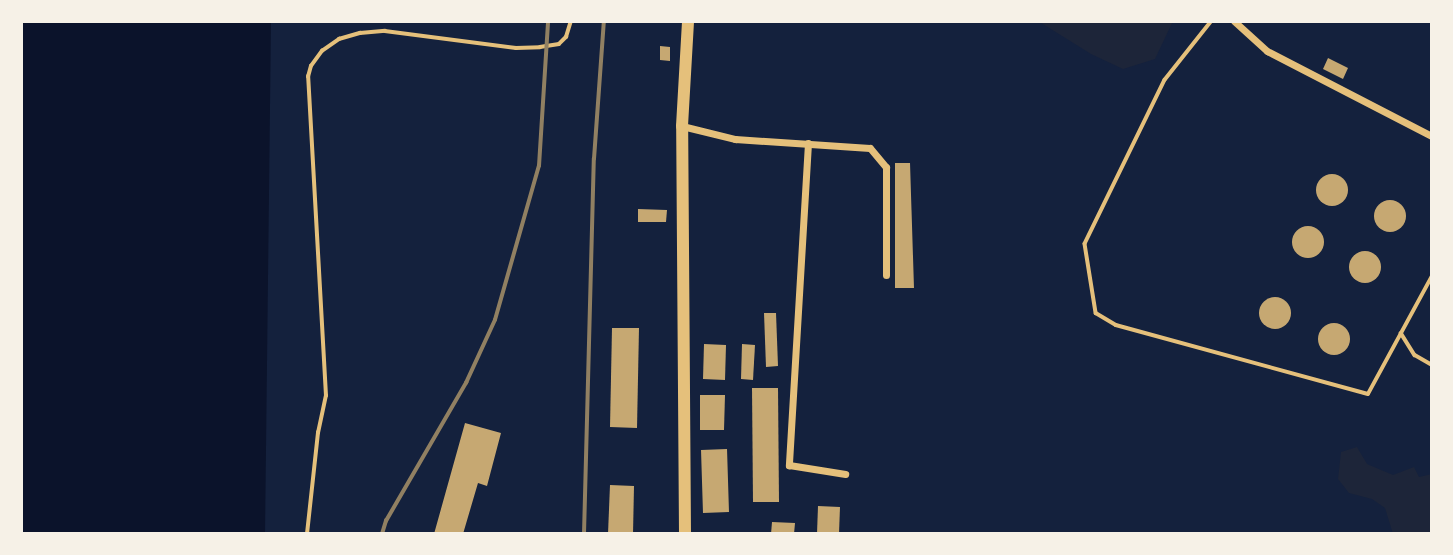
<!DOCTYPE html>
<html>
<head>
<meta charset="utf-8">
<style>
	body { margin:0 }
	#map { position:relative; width:1453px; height:555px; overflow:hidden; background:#14213d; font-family:Commissioner,sans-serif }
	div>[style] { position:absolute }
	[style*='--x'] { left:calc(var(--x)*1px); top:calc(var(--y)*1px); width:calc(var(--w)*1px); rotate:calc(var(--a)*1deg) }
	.green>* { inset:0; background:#1d2539 }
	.water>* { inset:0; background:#0b132b }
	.building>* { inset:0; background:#c6a872 }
	.round { border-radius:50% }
	.service>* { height:3.5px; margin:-1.75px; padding:0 1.75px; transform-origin:1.75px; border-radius:1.75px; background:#e5c07b }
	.minor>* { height:7px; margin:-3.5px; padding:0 3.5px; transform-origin:3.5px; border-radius:3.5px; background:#e5c07b }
	.primary>* { height:12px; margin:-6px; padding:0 6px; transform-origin:6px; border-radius:6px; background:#e5c07b }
	.rail>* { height:3.5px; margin:-1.75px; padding:0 1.75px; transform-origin:1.75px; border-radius:1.75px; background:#918062 }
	span { translate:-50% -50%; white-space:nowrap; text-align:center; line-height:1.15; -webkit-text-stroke:6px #f6f1e7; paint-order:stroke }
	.frame { position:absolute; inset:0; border:23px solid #f6f1e7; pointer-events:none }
</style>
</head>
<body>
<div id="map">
	<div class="green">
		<i style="clip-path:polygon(1038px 21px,1173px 21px,1155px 59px,1123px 69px,1091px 54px)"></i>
		<i style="clip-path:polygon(1357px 447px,1367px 464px,1393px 475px,1414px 467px,1419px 477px,1432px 474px,1432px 534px,1393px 534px,1385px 508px,1372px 499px,1349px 493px,1338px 479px,1341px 452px)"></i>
	</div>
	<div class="water">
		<i style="clip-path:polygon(21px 21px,271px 21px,265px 534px,21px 534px)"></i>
	</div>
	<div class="building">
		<i style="clip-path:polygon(660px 46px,670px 47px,670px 61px,660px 60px)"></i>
		<i style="clip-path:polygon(1328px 58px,1348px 68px,1343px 79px,1323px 69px)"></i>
		<i style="clip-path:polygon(895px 163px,910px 163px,914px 288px,895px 288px)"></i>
		<i class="round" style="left:1316px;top:174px;width:32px;height:32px"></i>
		<i class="round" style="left:1374px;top:200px;width:32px;height:32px"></i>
		<i style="clip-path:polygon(638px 209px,667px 210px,666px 222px,638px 222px)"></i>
		<i class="round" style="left:1292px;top:226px;width:32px;height:32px"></i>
		<i class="round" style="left:1349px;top:251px;width:32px;height:32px"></i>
		<i class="round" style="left:1259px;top:297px;width:32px;height:32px"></i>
		<i style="clip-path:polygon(764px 313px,776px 313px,778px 366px,766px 367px)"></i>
		<i class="round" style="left:1318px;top:323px;width:32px;height:32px"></i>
		<i style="clip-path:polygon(612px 328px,639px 328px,637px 428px,610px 427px)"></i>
		<i style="clip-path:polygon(704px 344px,726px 345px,725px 380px,703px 379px)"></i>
		<i style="clip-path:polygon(742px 344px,755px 345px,753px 380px,741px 379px)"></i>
		<i style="clip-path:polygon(752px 388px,778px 388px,779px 502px,753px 502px)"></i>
		<i style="clip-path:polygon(700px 395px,725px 395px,724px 430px,700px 430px)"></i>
		<i style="clip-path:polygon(465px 423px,501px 433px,487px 486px,478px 483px,463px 534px,434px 534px)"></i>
		<i style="clip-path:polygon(727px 449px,729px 512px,703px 513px,701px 450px)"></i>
		<i style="clip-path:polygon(610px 485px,634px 486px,633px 534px,608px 534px)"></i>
		<i style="clip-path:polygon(818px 506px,840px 507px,839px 534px,817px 534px)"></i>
		<i style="clip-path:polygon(772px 522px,795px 523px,794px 534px,771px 534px)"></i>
	</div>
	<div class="service">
		<i style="--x:1212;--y:21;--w:75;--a:128.5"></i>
		<i style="--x:1165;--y:80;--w:182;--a:116"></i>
		<i style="--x:1085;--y:244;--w:70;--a:80.9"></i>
		<i style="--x:1096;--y:313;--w:23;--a:31"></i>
		<i style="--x:1116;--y:325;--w:261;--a:15.3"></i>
		<i style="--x:1368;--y:394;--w:134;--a:-61.5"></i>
		<i style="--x:1401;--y:333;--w:26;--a:58"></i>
		<i style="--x:1415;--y:355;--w:20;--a:30"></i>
		<i style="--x:307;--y:534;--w:102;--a:-83.8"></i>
		<i style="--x:318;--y:433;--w:38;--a:-78"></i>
		<i style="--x:326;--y:396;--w:320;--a:-93.2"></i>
		<i style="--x:308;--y:77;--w:11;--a:-75"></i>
		<i style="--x:311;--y:66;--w:19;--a:-54"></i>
		<i style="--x:322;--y:51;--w:21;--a:-35"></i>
		<i style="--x:339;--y:39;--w:22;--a:-16"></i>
		<i style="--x:360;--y:33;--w:25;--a:-5"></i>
		<i style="--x:385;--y:31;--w:132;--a:7.4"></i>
		<i style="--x:516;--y:48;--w:24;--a:-2"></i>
		<i style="--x:540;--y:47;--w:19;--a:-9"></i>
		<i style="--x:559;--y:44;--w:10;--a:-45"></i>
		<i style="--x:566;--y:37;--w:17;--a:-73"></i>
	</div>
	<div class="minor">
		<i style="--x:1234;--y:21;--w:45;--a:42.3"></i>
		<i style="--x:1267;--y:51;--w:186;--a:27.3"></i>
		<i style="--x:682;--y:126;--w:55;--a:13.8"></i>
		<i style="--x:735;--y:139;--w:135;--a:3.8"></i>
		<i style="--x:870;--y:148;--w:25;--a:50"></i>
		<i style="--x:886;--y:167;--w:108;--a:90"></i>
		<i style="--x:808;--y:143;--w:323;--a:93.4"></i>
		<i style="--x:789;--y:465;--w:57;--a:9.1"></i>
	</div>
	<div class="primary">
		<i style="--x:685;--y:534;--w:408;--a:-90.4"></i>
		<i style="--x:682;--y:126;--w:105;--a:-86.7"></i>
	</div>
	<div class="rail">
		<i style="--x:382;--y:534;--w:14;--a:-73"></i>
		<i style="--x:386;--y:521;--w:160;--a:-59.9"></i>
		<i style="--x:466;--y:383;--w:69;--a:-65.3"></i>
		<i style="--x:495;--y:320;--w:160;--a:-74.1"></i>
		<i style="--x:539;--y:166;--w:145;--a:-86.4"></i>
		<i style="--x:584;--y:534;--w:375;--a:-88.5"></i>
		<i style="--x:594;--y:159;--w:138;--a:-85.9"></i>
	</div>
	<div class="frame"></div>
</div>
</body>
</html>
